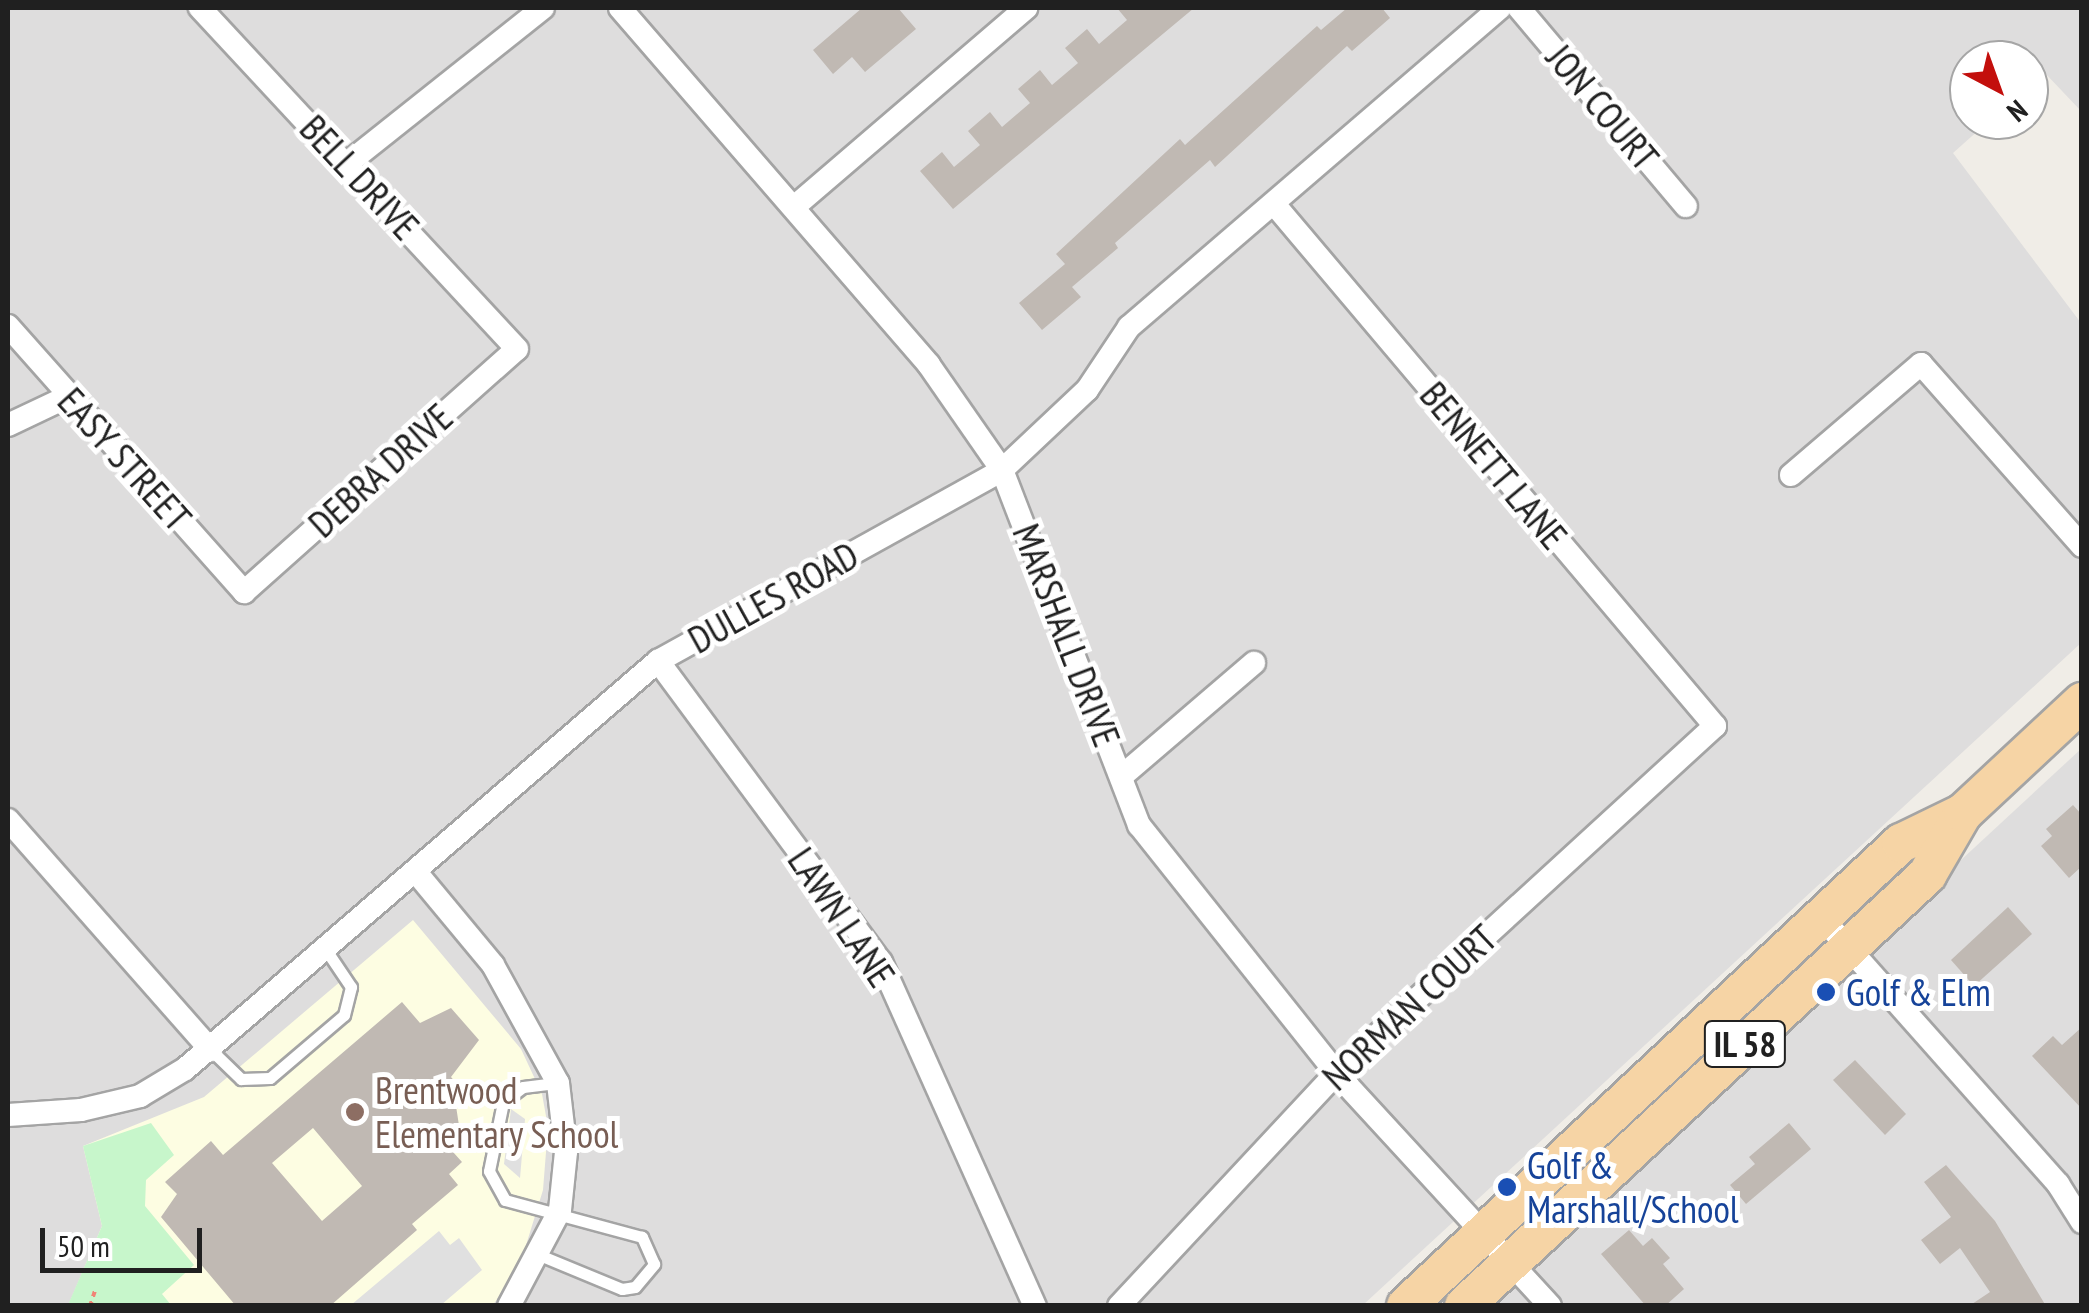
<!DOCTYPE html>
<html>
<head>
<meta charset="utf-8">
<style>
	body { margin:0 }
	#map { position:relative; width:2089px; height:1313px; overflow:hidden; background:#f0ede7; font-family:"PT Sans Narrow",sans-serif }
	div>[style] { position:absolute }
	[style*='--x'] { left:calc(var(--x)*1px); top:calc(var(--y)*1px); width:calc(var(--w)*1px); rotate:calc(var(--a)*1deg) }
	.residential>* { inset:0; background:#dedddd }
	.education>* { inset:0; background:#fdfde2 }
	.park>* { inset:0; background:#c7f6cb }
	.parking>* { inset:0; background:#e0e0e0 }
	.building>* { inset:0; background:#c0b9b3 }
	.path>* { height:4px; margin-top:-2px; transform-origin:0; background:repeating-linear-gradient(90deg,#f18476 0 5px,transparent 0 10px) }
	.roads { filter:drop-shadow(2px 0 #a4a4a4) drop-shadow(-2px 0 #a4a4a4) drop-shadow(0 2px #a4a4a4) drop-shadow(0 -2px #a4a4a4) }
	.lane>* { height:11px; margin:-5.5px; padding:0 5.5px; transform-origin:5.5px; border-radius:5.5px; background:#fff }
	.street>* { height:22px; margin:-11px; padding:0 11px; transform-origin:11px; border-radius:11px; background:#fff }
	.primary>* { height:38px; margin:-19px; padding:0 19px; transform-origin:19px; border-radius:19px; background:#f6d4a5 }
	.dots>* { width:28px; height:28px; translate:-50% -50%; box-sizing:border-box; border:5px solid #fff; border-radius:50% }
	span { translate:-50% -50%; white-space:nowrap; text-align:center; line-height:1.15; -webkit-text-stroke:10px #fff; paint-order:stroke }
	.shield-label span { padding:2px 8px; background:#fff; border:2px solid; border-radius:8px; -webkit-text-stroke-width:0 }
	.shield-label { font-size:35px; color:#202020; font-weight:700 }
	.street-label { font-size:38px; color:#202020 }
	.transit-label { font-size:38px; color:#164399 }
	.left { translate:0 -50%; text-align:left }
	.education-label { font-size:38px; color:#785e54 }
	.frame { position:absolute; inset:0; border:10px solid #202020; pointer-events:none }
	.north { position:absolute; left:1949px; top:40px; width:100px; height:100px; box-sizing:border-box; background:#fff; border:2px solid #a6a6a6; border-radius:50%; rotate:139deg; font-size:28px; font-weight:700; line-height:40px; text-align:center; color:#202020 }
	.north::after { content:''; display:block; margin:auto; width:35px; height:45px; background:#c30f0c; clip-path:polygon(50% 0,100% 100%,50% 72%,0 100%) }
	.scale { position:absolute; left:40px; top:1228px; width:162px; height:45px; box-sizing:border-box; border:5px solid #202020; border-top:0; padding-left:12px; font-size:30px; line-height:35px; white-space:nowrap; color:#202020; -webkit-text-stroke:8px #fff; paint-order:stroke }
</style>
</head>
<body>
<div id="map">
	<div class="residential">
		<i style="clip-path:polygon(8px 8px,2081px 8px,2081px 111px,2044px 72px,2029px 85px,2029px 60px,1969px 60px,1969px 120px,1990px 120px,1953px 153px,2081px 323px,2081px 643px,1363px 1305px,8px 1306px)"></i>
		<i style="clip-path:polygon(2081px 749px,2081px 1305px,1480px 1306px,1547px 1243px)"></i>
	</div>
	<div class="education">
		<i style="clip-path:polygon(413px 920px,521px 1049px,542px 1094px,548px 1127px,543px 1190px,519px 1268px,493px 1305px,68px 1306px,102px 1226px,83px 1146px,204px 1097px)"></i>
	</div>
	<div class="park">
		<i style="clip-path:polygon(151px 1123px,174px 1155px,146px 1180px,145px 1206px,194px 1265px,162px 1294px,171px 1305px,68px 1305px,102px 1226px,83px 1146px)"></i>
	</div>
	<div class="parking">
		<i style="clip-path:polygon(511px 1109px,525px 1119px,520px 1178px,504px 1164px)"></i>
		<i style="clip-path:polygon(439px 1231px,450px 1245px,459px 1238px,482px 1270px,441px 1305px,351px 1305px)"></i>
	</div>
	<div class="building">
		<i style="clip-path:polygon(862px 8px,898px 8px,916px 29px,865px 72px,852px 57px,833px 74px,813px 50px)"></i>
		<i style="clip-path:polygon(1117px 8px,1194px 8px,953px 209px,920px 171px,942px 152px,954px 167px,980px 145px,968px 131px,990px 112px,1002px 127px,1030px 103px,1018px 89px,1040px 70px,1052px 85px,1078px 63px,1065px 48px,1087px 29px,1099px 44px,1127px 20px)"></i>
		<i style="clip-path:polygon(1347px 8px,1382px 8px,1390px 18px,1352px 51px,1347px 46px,1215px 167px,1210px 160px,1115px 243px,1118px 248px,1072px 287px,1081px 297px,1042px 330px,1019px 303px,1065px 264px,1056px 254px,1180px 139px,1185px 145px,1317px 26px,1321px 30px)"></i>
		<i style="clip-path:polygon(2073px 805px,2082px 815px,2082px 866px,2069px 878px,2041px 846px,2052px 836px,2046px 829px)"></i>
		<i style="clip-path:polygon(2008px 907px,2032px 934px,1974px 986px,1951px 960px)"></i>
		<i style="clip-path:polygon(evenodd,402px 1002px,420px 1023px,451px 1008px,479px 1040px,451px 1077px,468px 1097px,456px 1106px,460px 1132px,453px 1152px,462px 1162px,449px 1174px,458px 1185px,412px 1224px,417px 1230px,330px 1306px,236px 1306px,161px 1217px,177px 1194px,165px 1182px,211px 1141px,223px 1155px,402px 1002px,313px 1128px,362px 1186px,322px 1221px,272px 1163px,313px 1128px)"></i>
		<i style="clip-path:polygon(2082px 1027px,2082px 1109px,2032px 1056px,2053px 1036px,2062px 1045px)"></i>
		<i style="clip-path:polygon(1855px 1060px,1906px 1114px,1885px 1135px,1833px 1080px)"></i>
		<i style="clip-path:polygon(1789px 1123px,1811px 1149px,1746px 1204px,1730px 1185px,1755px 1164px,1749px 1157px)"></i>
		<i style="clip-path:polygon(1946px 1165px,1995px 1221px,2046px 1306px,1969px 1306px,1990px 1292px,1960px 1248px,1940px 1264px,1921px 1240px,1951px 1217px,1924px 1182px)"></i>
		<i style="clip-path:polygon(1629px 1230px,1643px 1246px,1652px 1238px,1670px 1258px,1663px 1264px,1684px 1289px,1665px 1306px,1646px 1306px,1601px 1254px)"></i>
	</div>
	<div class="path">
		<i style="--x:90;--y:1306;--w:19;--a:-72"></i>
	</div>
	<div class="roads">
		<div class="lane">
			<i style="--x:211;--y:1050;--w:42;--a:44"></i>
			<i style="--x:241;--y:1079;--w:29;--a:-2"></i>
			<i style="--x:270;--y:1078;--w:97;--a:-40.4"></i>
			<i style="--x:344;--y:1015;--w:29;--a:-76"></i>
			<i style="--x:351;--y:987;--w:45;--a:-124"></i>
			<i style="--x:537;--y:1254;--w:92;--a:22.4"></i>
			<i style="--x:622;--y:1289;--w:13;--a:-9"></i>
			<i style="--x:635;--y:1287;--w:30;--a:-50"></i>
			<i style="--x:654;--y:1264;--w:30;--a:-114"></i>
			<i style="--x:642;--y:1237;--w:142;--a:-164.9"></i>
			<i style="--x:505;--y:1200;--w:33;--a:-119"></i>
			<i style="--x:489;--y:1171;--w:70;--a:-78.5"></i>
			<i style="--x:503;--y:1102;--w:25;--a:-37"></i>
			<i style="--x:523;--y:1087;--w:35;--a:-7"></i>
		</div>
		<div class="street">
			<i style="--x:620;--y:8;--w:472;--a:49.1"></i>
			<i style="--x:929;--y:365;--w:128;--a:55.2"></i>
			<i style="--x:1002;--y:470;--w:381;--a:68.9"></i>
			<i style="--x:1139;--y:825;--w:317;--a:51.5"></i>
			<i style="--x:1336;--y:1073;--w:316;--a:47.4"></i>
			<i style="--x:1519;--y:8;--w:259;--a:49.9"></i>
			<i style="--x:348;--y:163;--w:249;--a:-38.5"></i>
			<i style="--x:794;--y:207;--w:306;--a:-40.6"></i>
			<i style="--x:8;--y:326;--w:356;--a:48.4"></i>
			<i style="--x:244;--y:592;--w:365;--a:-41.7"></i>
			<i style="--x:517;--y:349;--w:466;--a:-132.9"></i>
			<i style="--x:8;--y:425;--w:68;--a:-25.4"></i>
			<i style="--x:1791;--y:475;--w:171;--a:-40.5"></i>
			<i style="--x:1921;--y:364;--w:243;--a:48.5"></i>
			<i style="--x:658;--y:661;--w:375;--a:53.5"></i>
			<i style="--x:881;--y:962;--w:377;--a:65.9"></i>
			<i style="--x:1122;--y:776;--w:174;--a:-40.6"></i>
			<i style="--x:8;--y:820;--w:307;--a:48.6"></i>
			<i style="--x:415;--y:871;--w:122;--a:50.3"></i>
			<i style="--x:493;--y:965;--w:135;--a:61.2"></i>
			<i style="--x:558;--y:1083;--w:69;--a:83.4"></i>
			<i style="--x:566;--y:1152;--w:58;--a:95.9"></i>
			<i style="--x:560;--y:1210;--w:109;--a:118"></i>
			<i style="--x:1822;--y:918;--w:356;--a:48.4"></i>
			<i style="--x:2058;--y:1184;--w:45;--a:57.7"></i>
			<i style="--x:8;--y:1115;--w:73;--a:-3.9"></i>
			<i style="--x:81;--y:1110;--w:61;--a:-13.3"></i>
			<i style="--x:140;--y:1096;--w:52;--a:-31"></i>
			<i style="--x:185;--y:1069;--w:625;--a:-40.78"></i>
			<i style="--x:658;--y:661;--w:393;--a:-29"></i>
			<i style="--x:1002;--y:470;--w:117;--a:-43.3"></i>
			<i style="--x:1087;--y:390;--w:76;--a:-56.3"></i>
			<i style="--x:1129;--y:327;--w:489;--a:-40.7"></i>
			<i style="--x:1119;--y:1306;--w:318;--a:-47"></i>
			<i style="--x:1336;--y:1073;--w:514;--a:-42.48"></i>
			<i style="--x:1715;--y:726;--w:683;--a:-130.19"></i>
		</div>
		<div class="primary">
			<i style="--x:1406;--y:1306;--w:678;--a:-43.09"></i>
			<i style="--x:1901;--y:843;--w:69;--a:-25.8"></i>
			<i style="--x:1464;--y:1306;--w:633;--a:-42.95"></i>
			<i style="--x:1927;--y:875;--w:72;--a:-59.9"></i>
			<i style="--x:1963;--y:813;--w:163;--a:-43"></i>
		</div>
	</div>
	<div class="dots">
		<i style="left:1826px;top:992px;background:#1a4fb4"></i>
		<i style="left:355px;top:1112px;background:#8d6e63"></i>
		<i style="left:1507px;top:1187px;background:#1a4fb4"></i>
	</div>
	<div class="shield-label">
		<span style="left:1745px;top:1044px">IL 58</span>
	</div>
	<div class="street-label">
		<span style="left:1603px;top:107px;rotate:50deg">JON COURT</span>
		<span style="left:360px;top:177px;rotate:47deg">BELL DRIVE</span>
		<span style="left:125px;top:459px;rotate:48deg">EASY STREET</span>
		<span style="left:1494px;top:465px;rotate:50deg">BENNETT LANE</span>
		<span style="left:380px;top:470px;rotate:-42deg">DEBRA DRIVE</span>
		<span style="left:773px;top:597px;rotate:-29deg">DULLES ROAD</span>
		<span style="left:1067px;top:635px;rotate:69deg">MARSHALL DRIVE</span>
		<span style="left:842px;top:917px;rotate:56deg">LAWN LANE</span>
		<span style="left:1409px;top:1007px;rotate:-43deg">NORMAN COURT</span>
	</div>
	<div class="transit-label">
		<span class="left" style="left:1846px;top:992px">Golf &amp; Elm</span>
		<span class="left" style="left:1527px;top:1187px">Golf &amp;<br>Marshall/School</span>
	</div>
	<div class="education-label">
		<span class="left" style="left:375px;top:1112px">Brentwood<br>Elementary School</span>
	</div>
	<div class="frame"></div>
	<div class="north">N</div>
	<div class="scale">50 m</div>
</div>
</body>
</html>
